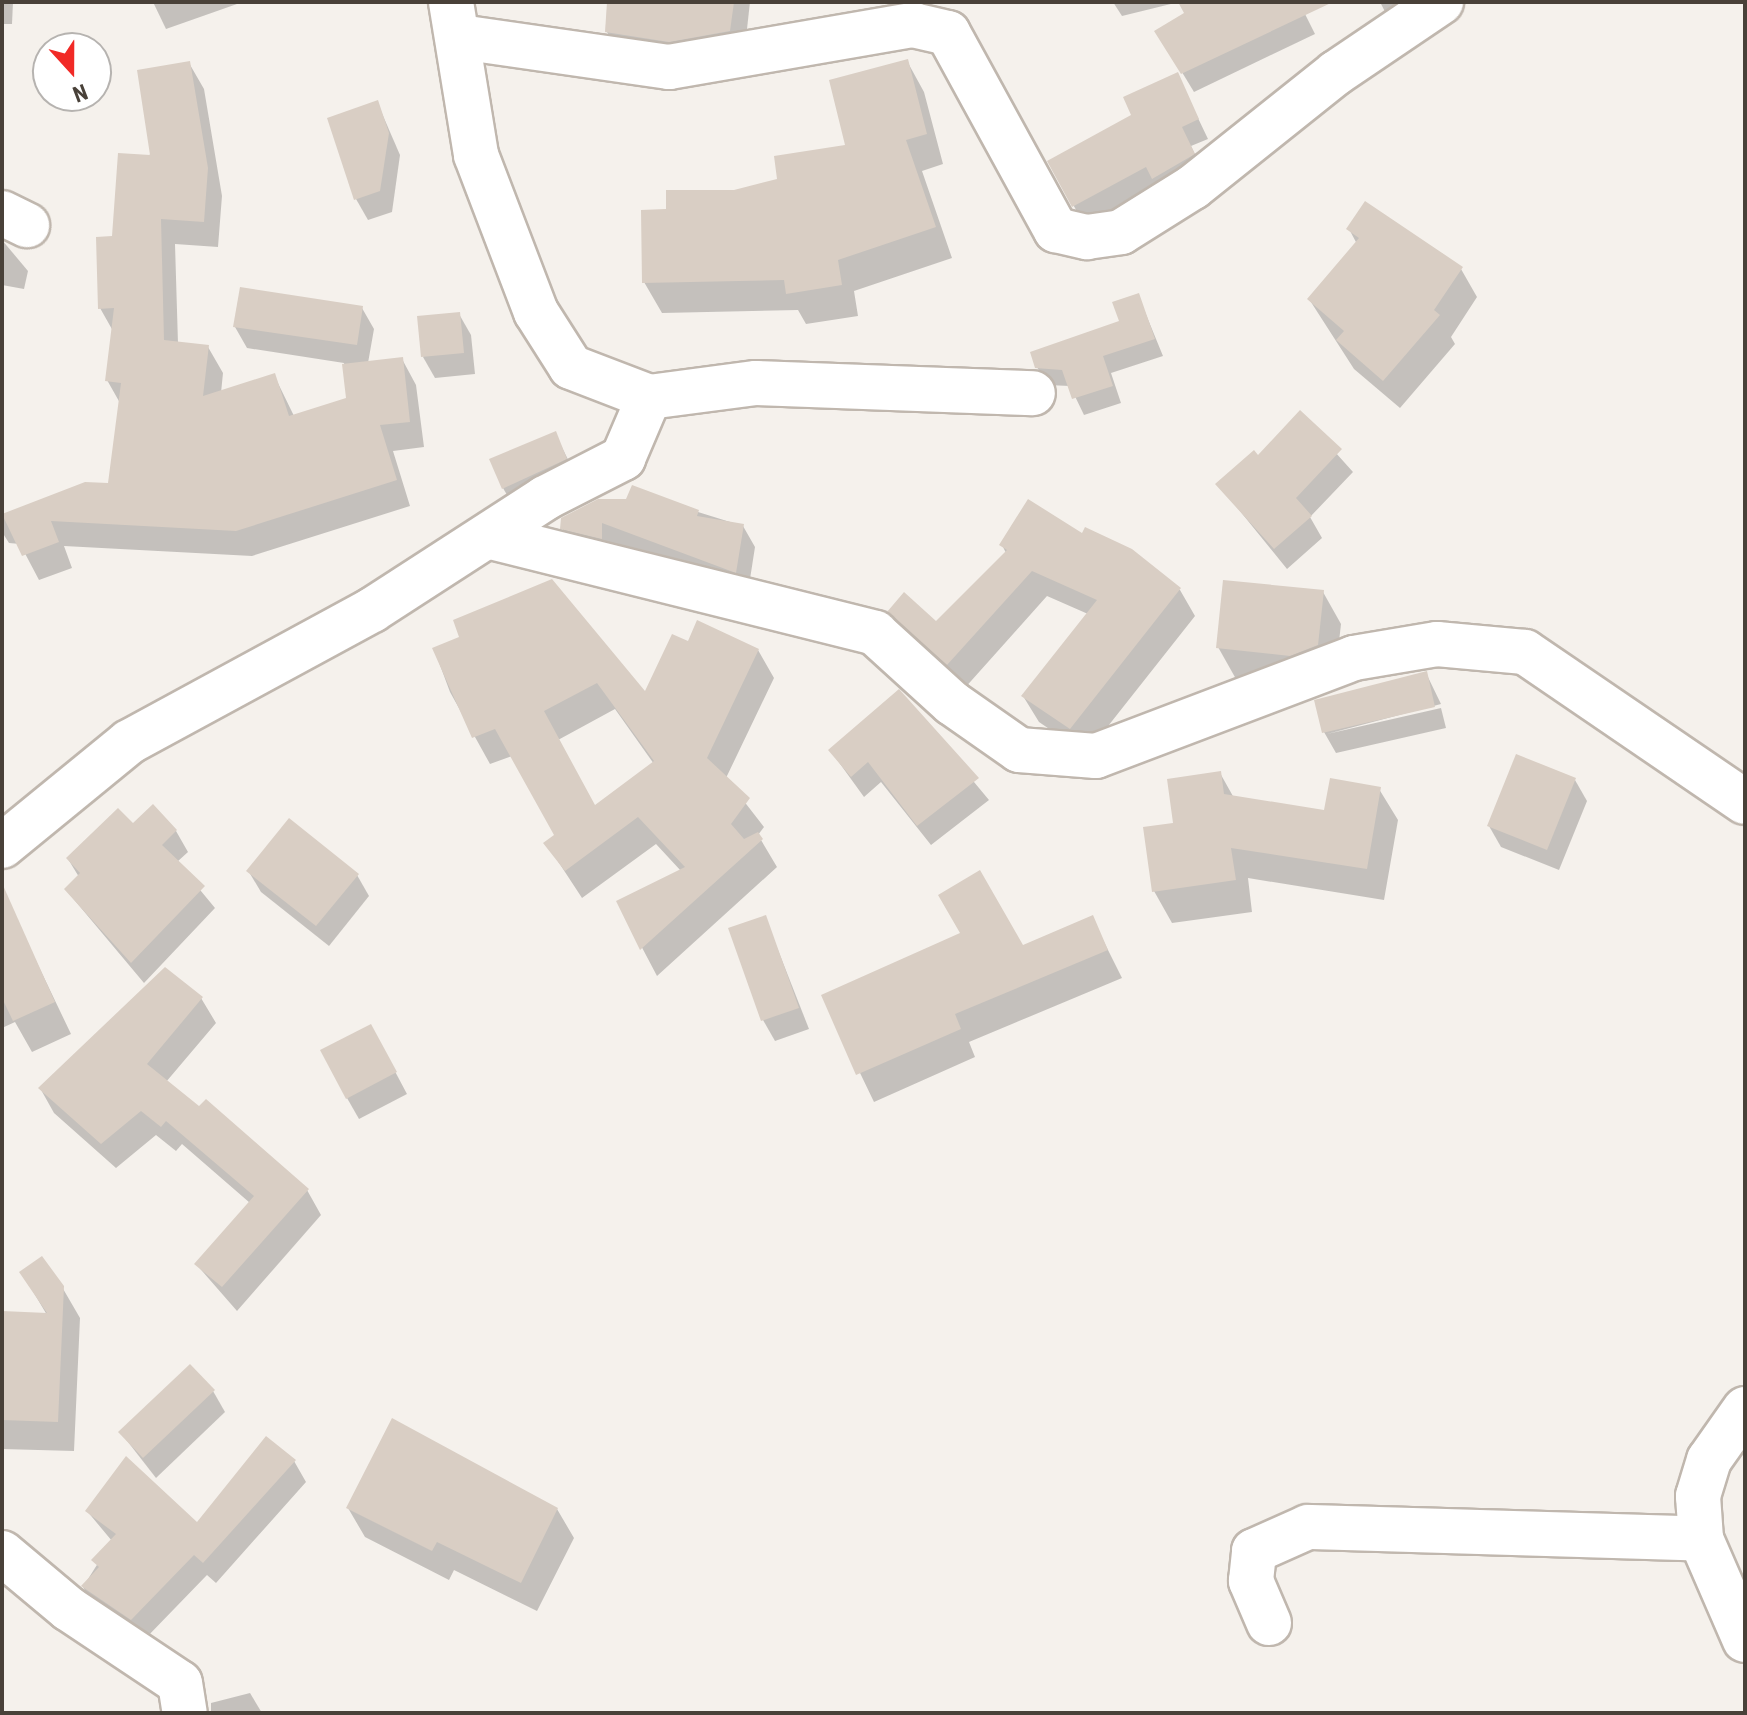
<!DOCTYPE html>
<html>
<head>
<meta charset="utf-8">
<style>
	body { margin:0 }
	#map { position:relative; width:1747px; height:1715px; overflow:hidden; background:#f5f1ec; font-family:"Roboto Condensed",sans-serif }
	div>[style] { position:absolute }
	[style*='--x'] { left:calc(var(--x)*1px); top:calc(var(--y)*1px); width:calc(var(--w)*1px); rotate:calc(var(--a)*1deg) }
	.shadow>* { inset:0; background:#0003 }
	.building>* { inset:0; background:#d9cec4 }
	.roads { filter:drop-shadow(2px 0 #c0b7ae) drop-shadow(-2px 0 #c0b7ae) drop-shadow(0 2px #c0b7ae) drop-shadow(0 -2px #c0b7ae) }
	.minor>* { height:44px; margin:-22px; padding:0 22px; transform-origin:22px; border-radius:22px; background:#fff }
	span { translate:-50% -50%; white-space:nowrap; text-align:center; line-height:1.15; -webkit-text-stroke:6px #fff; paint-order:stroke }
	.frame { position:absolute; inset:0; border:4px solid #494139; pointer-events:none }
	.north { position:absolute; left:32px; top:32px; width:80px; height:80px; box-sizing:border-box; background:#fff; border:2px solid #b6b3b0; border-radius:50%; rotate:159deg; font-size:22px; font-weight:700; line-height:32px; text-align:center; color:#494139 }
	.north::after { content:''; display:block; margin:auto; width:28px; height:36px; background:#f12a26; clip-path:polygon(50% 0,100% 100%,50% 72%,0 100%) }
</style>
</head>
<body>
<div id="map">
	<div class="shadow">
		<i style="clip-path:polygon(2px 2px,13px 2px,12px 24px,2px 24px)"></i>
		<i style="clip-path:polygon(153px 2px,237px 2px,237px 4px,166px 29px)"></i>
		<i style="clip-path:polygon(609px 2px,750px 2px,744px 56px,621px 57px,607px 32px)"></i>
		<i style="clip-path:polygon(1113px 2px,1179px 2px,1122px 16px)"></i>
		<i style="clip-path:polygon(1205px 2px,1299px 2px,1315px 34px,1194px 92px,1157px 31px)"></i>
		<i style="clip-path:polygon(1380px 2px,1467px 2px,1443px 7px,1398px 37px)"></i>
		<i style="clip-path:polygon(907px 61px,924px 92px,943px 164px,922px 171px,952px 258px,854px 291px,858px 316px,806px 324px,798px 310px,662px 313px,644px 282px,668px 211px,779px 181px,848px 147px)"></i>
		<i style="clip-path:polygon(189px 63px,204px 89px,222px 196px,218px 247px,175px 244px,178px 343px,208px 347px,223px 373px,221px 393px,274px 375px,294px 416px,349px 399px,344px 363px,247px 348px,235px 327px,362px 308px,374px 329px,368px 363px,402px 359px,416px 385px,424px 447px,393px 451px,410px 506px,252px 556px,64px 546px,72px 568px,39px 580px,20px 544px,9px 543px,2px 532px,2px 516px,85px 484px,110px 486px,120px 403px,107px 380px,113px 331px,100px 308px,114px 238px)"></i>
		<i style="clip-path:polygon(1177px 74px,1208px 139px,1191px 146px,1204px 173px,1158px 185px,1084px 224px,1049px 162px,1134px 116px)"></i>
		<i style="clip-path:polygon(377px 102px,400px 155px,392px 212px,368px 220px,356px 199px)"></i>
		<i style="clip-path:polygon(1349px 229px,1461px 269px,1477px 297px,1451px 337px,1455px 344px,1400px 408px,1354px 369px,1309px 299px,1357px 244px)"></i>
		<i style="clip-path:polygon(2px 240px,28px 271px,24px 289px,2px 285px)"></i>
		<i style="clip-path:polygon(1138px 295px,1163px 356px,1111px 373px,1121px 403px,1084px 415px,1070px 386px,1047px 385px,1037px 367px,1121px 322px)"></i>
		<i style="clip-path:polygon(459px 314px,471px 335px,475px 374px,435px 378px,423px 357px)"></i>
		<i style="clip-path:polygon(1300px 413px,1353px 472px,1310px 517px,1322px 538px,1287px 569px,1218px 484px,1258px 458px)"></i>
		<i style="clip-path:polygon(555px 433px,578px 480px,515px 509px,503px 488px)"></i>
		<i style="clip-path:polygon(698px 512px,743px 526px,755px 547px,748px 592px,614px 543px,613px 559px,575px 549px,562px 528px,563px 519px)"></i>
		<i style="clip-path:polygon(1002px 545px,1180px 590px,1195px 616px,1086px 754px,1039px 722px,1023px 696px,1088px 614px,1047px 596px,963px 690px,904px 638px,889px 612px,937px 623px,1006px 553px)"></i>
		<i style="clip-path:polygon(1323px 592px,1341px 624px,1335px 677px,1308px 687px,1236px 679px,1218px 647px)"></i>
		<i style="clip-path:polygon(evenodd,462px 638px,646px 694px,689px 644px,758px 650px,774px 678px,726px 778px,764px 827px,758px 835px,777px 867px,657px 976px,618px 902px,681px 871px,656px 844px,582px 898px,546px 843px,556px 835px,512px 756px,490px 764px,450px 692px,434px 649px,462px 638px,615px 709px,654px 764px,595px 807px,558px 740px,615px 709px)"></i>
		<i style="clip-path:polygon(1426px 673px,1441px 704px,1327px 734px,1441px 708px,1446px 728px,1336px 753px,1324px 732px,1317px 701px)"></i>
		<i style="clip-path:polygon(899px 692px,989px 800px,931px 845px,881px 782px,864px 797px,830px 750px)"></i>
		<i style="clip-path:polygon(1220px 773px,1234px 798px,1326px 813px,1379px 789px,1398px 820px,1384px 900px,1248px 878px,1252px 912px,1172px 923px,1154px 891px,1175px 824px)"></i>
		<i style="clip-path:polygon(1575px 780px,1587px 801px,1559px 870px,1501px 847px,1489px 826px)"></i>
		<i style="clip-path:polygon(133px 826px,176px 831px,188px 852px,177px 862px,215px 908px,144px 983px,66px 890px,79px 877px,68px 859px)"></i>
		<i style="clip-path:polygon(249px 872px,357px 875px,369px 896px,329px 946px,261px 892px)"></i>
		<i style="clip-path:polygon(5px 896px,71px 1034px,32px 1052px,15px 1022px,2px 1028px)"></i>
		<i style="clip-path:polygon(765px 917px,809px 1029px,775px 1041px,763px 1020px)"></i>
		<i style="clip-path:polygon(1092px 918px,1122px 978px,969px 1042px,975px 1057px,874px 1102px,823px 996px,1022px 947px)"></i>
		<i style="clip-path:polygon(201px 998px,216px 1023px,166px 1082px,307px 1190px,321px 1215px,237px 1311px,196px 1264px,250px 1203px,182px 1144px,176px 1151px,156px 1135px,116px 1168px,54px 1113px,40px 1088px)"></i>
		<i style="clip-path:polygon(382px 1047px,407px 1094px,359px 1119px,347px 1098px)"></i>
		<i style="clip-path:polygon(22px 1273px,62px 1287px,80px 1318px,74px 1451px,2px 1449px,2px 1313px,47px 1315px)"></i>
		<i style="clip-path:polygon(213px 1391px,225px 1412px,156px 1478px,121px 1433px)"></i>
		<i style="clip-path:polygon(294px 1461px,306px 1482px,216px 1583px,207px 1575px,144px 1640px,95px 1607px,83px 1587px,112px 1541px,87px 1511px,198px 1525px)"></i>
		<i style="clip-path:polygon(348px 1508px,557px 1509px,574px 1538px,537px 1611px,454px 1570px,449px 1580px,365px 1537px)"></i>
		<i style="clip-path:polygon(250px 1693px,262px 1713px,211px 1713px,211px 1703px)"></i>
	</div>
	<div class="building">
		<i style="clip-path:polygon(607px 2px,734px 2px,730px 31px,669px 42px,605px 32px)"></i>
		<i style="clip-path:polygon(1178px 2px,1333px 2px,1181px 74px,1154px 31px,1184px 13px)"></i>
		<i style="clip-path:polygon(908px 59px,927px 134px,906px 140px,936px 227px,838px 260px,842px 285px,786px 294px,784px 280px,642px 283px,641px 210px,666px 209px,666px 190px,734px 190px,777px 179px,774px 156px,845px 145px,829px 80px)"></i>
		<i style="clip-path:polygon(190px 61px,208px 168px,204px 222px,161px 219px,164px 340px,209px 345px,203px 396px,275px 373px,289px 416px,346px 398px,342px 364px,403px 357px,410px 422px,380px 425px,397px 480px,236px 531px,51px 521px,59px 542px,22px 556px,2px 514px,85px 482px,108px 483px,121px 383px,105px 381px,114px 308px,98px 309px,96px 237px,112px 236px,118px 153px,150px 155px,137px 70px)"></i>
		<i style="clip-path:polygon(1178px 72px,1199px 119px,1182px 127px,1195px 154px,1152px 179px,1146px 167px,1072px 207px,1047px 161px,1131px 115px,1123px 97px)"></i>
		<i style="clip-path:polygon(378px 100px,389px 133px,380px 191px,354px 200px,327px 118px)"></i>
		<i style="clip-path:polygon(1365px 201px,1463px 267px,1434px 310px,1440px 315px,1383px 381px,1336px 340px,1344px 331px,1307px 299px,1359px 238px,1346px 229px)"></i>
		<i style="clip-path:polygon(240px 287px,363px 306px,357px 345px,233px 327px)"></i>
		<i style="clip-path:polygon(1139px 293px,1155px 339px,1103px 356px,1113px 386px,1072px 399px,1062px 370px,1035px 368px,1030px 352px,1119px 321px,1112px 302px)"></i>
		<i style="clip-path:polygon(460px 312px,464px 353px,421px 357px,417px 316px)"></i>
		<i style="clip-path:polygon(1300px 410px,1342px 449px,1296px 498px,1312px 516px,1274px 549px,1215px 484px,1254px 450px,1258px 455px)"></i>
		<i style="clip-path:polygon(556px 431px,567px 459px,502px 489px,489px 459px)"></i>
		<i style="clip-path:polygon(632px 485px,699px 510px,697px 516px,744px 524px,736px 573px,602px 523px,602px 539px,560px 529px,561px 518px,598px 499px,626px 499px)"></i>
		<i style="clip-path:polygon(1028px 499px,1082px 533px,1085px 527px,1132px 549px,1181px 588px,1070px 729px,1021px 696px,1097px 600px,1032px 571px,947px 665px,887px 612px,904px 592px,936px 621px,1007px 550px,999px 545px)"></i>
		<i style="clip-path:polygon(evenodd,552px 579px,645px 691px,672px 634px,688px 641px,697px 620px,759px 649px,707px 758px,750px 798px,731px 824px,744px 839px,758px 832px,763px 839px,640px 950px,616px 901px,685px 867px,638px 817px,565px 871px,543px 843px,554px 835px,495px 729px,472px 738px,432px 648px,459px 637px,453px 620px,552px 579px,597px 683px,654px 761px,595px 805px,544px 711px,597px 683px)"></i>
		<i style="clip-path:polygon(1223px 580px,1324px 590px,1318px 645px,1290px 656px,1216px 648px)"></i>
		<i style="clip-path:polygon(1427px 671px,1435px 707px,1322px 733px,1314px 700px)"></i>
		<i style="clip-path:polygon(899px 689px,979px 778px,917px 826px,868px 762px,851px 777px,828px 750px)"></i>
		<i style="clip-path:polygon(1516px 754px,1576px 778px,1547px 850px,1487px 826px)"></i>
		<i style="clip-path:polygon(1221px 771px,1224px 794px,1324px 810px,1330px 778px,1381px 787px,1367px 869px,1231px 848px,1236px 880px,1152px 892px,1143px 827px,1173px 823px,1167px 779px)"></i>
		<i style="clip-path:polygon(153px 804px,177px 830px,162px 845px,205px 886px,131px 963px,64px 889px,80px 873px,66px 858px,118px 808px,133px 823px)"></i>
		<i style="clip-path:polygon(289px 818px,359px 874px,316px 926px,246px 871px)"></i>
		<i style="clip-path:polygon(980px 870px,1023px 945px,1093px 915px,1108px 950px,955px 1014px,961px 1029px,856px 1075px,821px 995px,960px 933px,938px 895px)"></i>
		<i style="clip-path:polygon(2px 883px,55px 1002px,13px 1021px,2px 998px)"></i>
		<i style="clip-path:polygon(766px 915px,799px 1008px,761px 1021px,728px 928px)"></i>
		<i style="clip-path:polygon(165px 967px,203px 997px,147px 1064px,199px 1106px,206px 1099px,309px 1189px,222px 1287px,194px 1264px,254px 1196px,166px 1121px,161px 1127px,141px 1111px,101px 1144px,38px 1088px)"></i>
		<i style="clip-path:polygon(371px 1024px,397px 1072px,346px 1099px,320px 1050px)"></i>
		<i style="clip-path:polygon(42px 1256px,64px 1286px,58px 1422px,2px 1420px,2px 1311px,47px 1313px,19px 1272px)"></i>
		<i style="clip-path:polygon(190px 1364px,215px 1390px,143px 1458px,118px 1432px)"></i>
		<i style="clip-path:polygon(392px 1418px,558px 1508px,521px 1583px,437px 1542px,432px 1551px,346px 1508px)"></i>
		<i style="clip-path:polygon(266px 1436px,296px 1460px,203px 1563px,194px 1555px,131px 1620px,81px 1586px,99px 1567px,91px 1560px,116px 1534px,85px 1511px,126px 1456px,197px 1522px)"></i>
	</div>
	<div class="roads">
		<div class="minor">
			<i style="--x:451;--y:2;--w:155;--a:80.7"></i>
			<i style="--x:476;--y:155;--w:168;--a:69.1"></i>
			<i style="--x:536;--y:312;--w:65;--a:57.5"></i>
			<i style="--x:571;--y:367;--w:84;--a:21"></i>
			<i style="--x:649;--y:397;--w:108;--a:-7.5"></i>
			<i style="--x:756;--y:383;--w:277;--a:2.1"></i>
			<i style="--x:460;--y:37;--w:211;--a:8.2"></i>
			<i style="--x:669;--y:67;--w:248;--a:-9.8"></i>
			<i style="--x:913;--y:25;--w:36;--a:13"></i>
			<i style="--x:948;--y:33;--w:225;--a:61.3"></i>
			<i style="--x:1056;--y:230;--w:32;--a:13"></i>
			<i style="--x:1087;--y:237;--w:34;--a:-8"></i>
			<i style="--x:1121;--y:232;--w:85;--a:-32"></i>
			<i style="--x:1193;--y:187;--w:183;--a:-38.6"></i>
			<i style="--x:1336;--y:73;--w:127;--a:-34.1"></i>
			<i style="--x:2;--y:213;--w:28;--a:26"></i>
			<i style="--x:491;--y:537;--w:396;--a:14"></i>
			<i style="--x:875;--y:633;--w:104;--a:42.3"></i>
			<i style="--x:952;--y:703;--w:82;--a:35"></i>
			<i style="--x:1019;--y:750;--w:77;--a:4.5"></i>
			<i style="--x:1096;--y:756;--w:276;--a:-20.8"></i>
			<i style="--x:1354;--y:658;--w:84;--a:-9.6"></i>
			<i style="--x:1437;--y:644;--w:88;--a:5.2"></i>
			<i style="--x:1525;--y:652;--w:266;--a:34.3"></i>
			<i style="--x:2;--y:846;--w:164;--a:-39.3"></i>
			<i style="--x:129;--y:742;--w:277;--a:-28.5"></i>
			<i style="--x:372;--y:610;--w:206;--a:-32.9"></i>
			<i style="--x:545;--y:498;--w:88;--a:-27.1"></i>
			<i style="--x:623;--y:458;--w:66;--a:-66.9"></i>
			<i style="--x:1745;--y:1409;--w:62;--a:125.2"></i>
			<i style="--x:1709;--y:1460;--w:38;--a:107"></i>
			<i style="--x:1698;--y:1496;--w:43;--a:86"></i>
			<i style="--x:1701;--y:1539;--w:110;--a:66.5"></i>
			<i style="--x:2;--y:1553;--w:87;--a:39.9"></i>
			<i style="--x:69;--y:1609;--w:133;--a:33.7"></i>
			<i style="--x:180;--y:1683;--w:30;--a:81"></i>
			<i style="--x:1269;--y:1623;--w:46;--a:-113.2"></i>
			<i style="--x:1251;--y:1581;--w:30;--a:-84"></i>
			<i style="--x:1254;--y:1551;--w:59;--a:-24"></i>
			<i style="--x:1308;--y:1527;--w:393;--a:1.7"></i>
		</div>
	</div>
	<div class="frame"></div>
	<div class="north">N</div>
</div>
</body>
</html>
